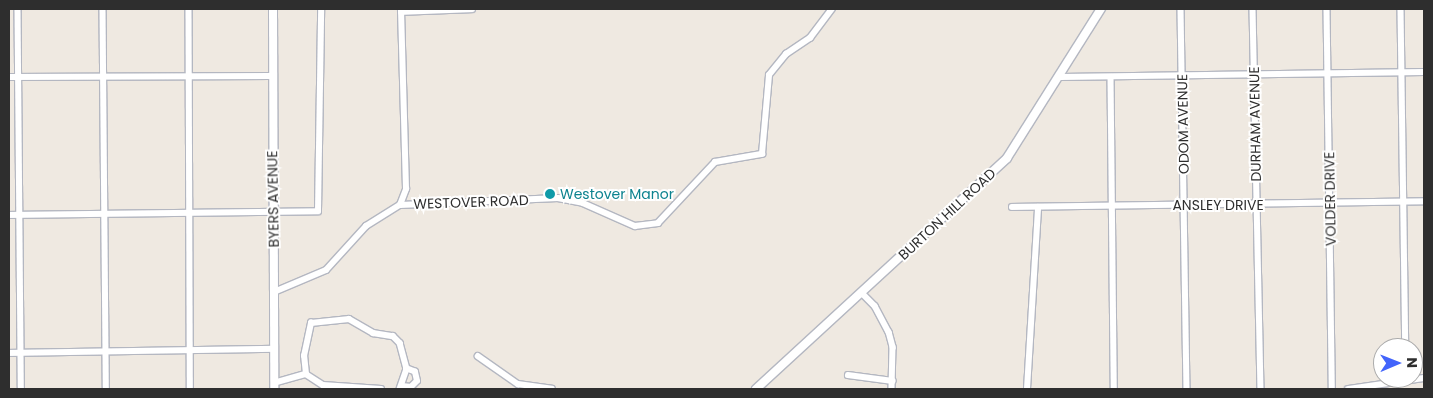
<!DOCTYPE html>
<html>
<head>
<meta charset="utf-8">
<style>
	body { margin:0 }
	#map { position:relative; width:1433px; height:398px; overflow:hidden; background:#efe9e1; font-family:Poppins,sans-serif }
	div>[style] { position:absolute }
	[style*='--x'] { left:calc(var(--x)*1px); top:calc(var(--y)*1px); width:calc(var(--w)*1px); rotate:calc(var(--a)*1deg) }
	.roads { filter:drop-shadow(1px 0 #b4b7c1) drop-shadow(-1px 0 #b4b7c1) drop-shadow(0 1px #b4b7c1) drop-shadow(0 -1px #b4b7c1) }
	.street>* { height:5.5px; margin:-2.75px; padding:0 2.75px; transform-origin:2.75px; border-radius:2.75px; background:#fff }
	.secondary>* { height:8px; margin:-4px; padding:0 4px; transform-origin:4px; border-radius:4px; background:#fff }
	.dots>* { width:14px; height:14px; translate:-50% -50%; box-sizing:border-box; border:2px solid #fff; border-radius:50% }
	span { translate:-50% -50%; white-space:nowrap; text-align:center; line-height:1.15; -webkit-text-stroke:4px #fff; paint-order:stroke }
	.street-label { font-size:14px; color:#2e2e2e }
	.culture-label { font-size:14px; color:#0d838f }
	.left { translate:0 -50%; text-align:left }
	.frame { position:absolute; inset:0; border:10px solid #2e2e2e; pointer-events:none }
	.north { position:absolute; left:1373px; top:338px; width:50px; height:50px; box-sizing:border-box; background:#fff; border:1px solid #ababab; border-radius:50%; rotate:89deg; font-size:14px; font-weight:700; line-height:20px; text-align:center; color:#2e2e2e }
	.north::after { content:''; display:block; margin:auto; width:18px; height:22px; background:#4264fb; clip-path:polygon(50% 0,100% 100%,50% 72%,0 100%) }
</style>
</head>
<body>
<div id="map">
	<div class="roads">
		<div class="street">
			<i style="--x:18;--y:9;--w:380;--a:89.5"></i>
			<i style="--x:103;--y:9;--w:380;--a:89.5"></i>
			<i style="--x:189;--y:9;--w:380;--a:89.8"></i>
			<i style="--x:1181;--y:9;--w:380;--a:89.1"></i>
			<i style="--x:1253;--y:9;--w:380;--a:88.8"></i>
			<i style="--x:1327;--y:9;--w:380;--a:89.2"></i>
			<i style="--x:1401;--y:9;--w:339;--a:89.2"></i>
			<i style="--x:401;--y:12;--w:71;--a:-2.4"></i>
			<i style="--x:9;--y:77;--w:263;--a:-0.2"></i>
			<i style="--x:1061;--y:77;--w:363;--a:-0.8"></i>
			<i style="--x:1111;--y:77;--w:312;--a:89.4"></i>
			<i style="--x:400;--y:205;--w:17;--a:-69"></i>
			<i style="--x:406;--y:189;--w:180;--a:-91.6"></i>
			<i style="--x:1012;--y:207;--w:412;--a:-0.8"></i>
			<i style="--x:9;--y:215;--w:309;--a:-0.7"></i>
			<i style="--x:318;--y:211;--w:202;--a:-89.1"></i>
			<i style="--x:274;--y:292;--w:56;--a:-22.9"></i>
			<i style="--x:326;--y:270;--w:59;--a:-47.7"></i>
			<i style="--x:366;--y:226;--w:40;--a:-32"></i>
			<i style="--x:400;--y:205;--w:158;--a:-2.5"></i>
			<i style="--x:558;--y:198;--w:25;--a:11"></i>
			<i style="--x:583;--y:203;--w:57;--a:23.9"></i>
			<i style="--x:635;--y:226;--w:23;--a:-7"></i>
			<i style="--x:658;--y:223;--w:83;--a:-46.9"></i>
			<i style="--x:715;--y:162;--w:48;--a:-9.7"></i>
			<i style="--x:762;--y:154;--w:79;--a:-84.9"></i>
			<i style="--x:769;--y:75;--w:27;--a:-51"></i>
			<i style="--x:786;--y:54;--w:29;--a:-34"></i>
			<i style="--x:810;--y:38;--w:36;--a:-53"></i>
			<i style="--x:862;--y:293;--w:18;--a:45"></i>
			<i style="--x:875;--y:306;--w:30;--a:62"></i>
			<i style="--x:889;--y:332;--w:16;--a:75"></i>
			<i style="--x:893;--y:347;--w:42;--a:91.4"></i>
			<i style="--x:9;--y:353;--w:265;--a:-0.9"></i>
			<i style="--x:478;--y:356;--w:49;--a:35"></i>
			<i style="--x:518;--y:384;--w:34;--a:8"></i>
			<i style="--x:306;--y:374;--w:18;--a:-96"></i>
			<i style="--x:304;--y:356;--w:34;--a:-78"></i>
			<i style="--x:311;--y:323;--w:38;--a:-6"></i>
			<i style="--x:349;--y:319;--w:28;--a:30"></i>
			<i style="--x:373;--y:333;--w:20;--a:9"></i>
			<i style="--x:393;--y:336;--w:10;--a:45"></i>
			<i style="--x:400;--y:343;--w:27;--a:75"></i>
			<i style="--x:407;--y:369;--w:21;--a:109"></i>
			<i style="--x:848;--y:375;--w:45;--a:7.6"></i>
			<i style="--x:274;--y:383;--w:33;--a:-16"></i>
			<i style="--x:306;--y:374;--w:20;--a:33"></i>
			<i style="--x:323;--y:385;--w:58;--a:3.9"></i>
			<i style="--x:402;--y:386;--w:9;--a:6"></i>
			<i style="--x:411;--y:387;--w:8;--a:-45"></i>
			<i style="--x:417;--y:381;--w:9;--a:-103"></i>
			<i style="--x:415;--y:372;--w:9;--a:-159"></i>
			<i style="--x:1027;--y:389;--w:182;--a:-86.5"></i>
			<i style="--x:1348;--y:389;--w:77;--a:-8.2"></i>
		</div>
		<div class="secondary">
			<i style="--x:273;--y:9;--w:380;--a:89.8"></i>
			<i style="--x:756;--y:389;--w:341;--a:-42.6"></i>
			<i style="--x:1007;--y:158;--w:176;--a:-57.8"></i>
		</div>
	</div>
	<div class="dots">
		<i style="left:550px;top:194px;background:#0f9aa8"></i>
	</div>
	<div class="street-label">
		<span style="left:1183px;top:124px;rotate:-91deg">ODOM AVENUE</span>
		<span style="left:1255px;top:124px;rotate:-91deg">DURHAM AVENUE</span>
		<span style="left:273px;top:199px;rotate:-91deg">BYERS AVENUE</span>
		<span style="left:1330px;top:199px;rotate:-91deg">VOLDER DRIVE</span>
		<span style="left:471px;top:202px;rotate:-2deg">WESTOVER ROAD</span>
		<span style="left:1218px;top:205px">ANSLEY DRIVE</span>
		<span style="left:947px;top:214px;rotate:-43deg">BURTON HILL ROAD</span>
	</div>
	<div class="culture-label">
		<span class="left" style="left:560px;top:194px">Westover Manor</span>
	</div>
	<div class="frame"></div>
	<div class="north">N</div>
</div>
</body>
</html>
